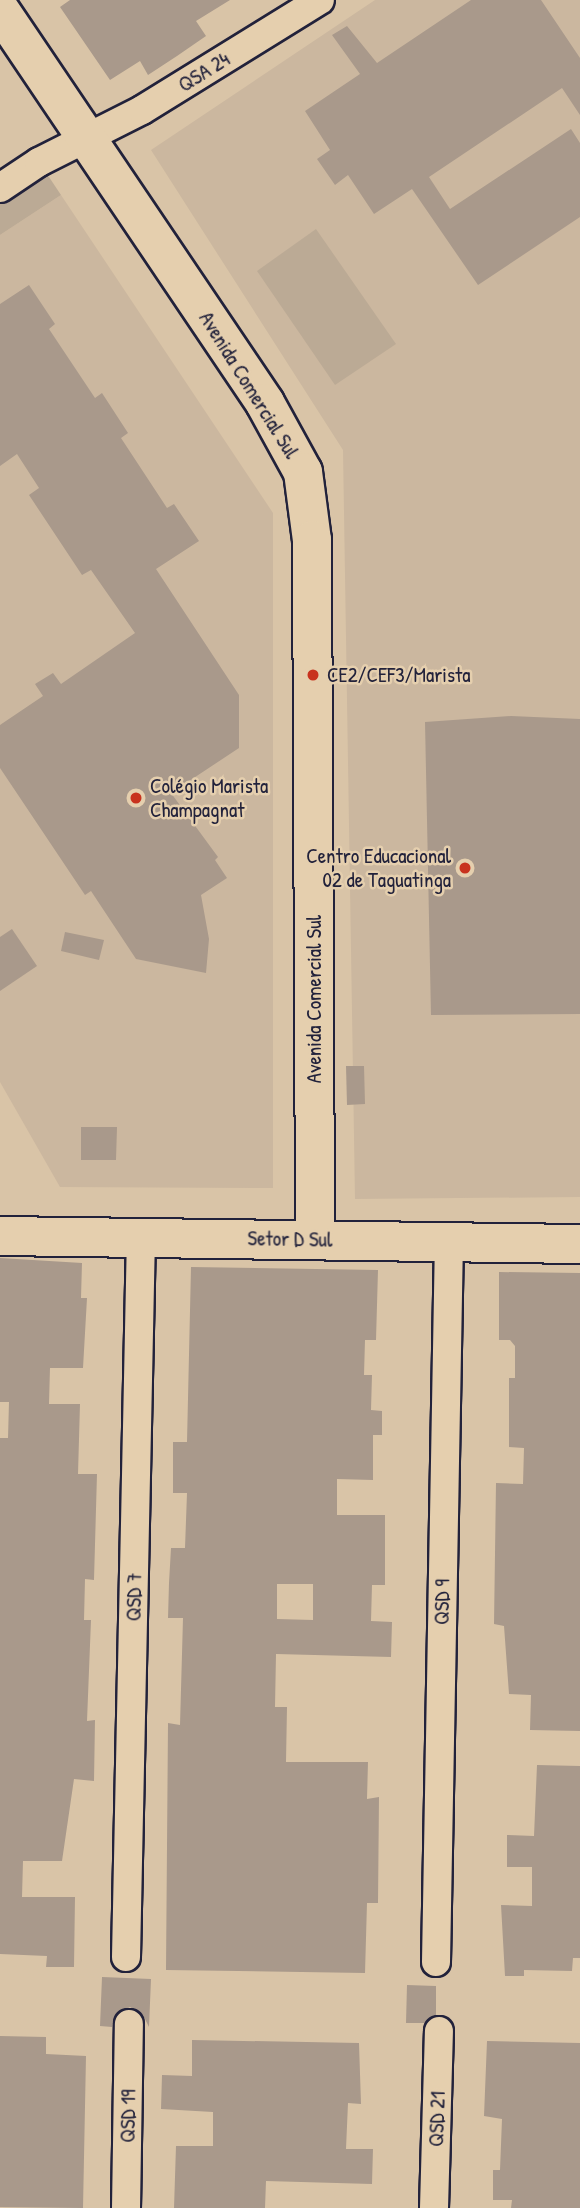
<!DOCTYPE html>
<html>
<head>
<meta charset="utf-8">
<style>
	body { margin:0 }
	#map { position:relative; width:580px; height:2208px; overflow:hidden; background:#d9c4a7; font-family:"Patrick Hand",sans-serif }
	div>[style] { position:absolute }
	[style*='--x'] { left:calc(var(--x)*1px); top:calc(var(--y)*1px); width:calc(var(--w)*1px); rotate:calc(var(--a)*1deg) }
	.built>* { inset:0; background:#cbb79f }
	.green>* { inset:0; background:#bbaa95 }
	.building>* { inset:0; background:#a9998b }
	.roads { filter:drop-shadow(2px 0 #22223b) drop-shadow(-2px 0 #22223b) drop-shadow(0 2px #22223b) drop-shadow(0 -2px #22223b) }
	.street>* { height:28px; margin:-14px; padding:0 14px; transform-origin:14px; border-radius:14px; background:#e5cfae }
	.secondary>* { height:38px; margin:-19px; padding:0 19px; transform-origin:19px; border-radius:19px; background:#e5cfae }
	.dots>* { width:19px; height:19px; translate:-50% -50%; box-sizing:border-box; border:4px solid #e5cfae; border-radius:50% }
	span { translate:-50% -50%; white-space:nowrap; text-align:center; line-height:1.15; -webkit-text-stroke:5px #e5cfae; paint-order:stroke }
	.street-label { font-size:21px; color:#22223b }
	.poi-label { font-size:21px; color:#22223b }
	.left { translate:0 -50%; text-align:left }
	.right { translate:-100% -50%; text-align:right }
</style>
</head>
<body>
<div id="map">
	<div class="built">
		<i style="clip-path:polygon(375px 0,580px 0,580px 1197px,355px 1199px,343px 450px,151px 150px)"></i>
		<i style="clip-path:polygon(61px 195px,273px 513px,273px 1188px,60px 1187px,0 1082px,0 235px)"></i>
	</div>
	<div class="green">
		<i style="clip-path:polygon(39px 162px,61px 195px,0 235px,0 188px)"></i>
		<i style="clip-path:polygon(316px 229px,396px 344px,335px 385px,257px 271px)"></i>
	</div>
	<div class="building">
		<i style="clip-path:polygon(70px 0,230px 0,196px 21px,206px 36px,177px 56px,148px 75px,140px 61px,110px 80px,60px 7px)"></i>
		<i style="clip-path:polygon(471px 0,541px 0,580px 58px,580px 115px,562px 88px,429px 177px,450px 209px,571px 129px,580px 143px,580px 217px,478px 285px,412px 189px,374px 214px,348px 175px,335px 185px,317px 159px,330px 150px,305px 111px,360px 74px,332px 35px,347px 26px,377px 63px)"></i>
		<i style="clip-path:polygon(29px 285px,55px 324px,49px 329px,95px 398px,102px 393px,128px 433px,121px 438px,167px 508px,174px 504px,199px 541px,156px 569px,239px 695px,239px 748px,171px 793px,218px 857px,215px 860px,227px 878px,201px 895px,209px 939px,206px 973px,136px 959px,91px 891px,85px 895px,0 768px,0 725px,43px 696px,35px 684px,53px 673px,61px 684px,135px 633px,91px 570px,82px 575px,29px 495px,39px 488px,17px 454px,0 466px,0 304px)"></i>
		<i style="clip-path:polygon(511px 716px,580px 719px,580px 1014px,431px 1015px,425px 722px)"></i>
		<i style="clip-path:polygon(12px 929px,37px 966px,0 991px,0 937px)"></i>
		<i style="clip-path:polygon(65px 932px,104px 940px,99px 960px,61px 951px)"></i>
		<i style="clip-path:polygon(346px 1066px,364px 1066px,365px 1104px,347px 1105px)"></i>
		<i style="clip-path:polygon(81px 1127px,117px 1127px,116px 1160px,81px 1160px)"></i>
		<i style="clip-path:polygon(0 1258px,82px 1263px,81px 1298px,87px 1298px,83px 1368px,50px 1368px,49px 1404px,80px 1404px,78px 1474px,97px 1474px,94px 1580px,85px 1579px,84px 1620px,91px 1620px,87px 1721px,95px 1720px,94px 1781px,74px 1779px,62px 1861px,23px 1861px,22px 1897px,75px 1897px,74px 1967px,46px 1967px,47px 1956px,0 1954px,0 1438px,8px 1438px,9px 1402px,0 1402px)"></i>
		<i style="clip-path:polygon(evenodd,191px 1267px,378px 1270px,376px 1340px,365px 1340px,364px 1375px,372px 1375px,371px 1410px,382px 1411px,382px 1435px,373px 1435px,373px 1480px,337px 1479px,337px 1515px,385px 1515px,385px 1585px,372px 1585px,371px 1621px,392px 1622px,391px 1657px,276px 1654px,275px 1707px,287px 1707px,286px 1762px,368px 1762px,367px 1799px,379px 1797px,378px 1903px,367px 1903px,365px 1973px,166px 1970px,168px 1723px,180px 1725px,183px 1618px,168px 1618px,169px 1583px,171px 1548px,185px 1548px,187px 1493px,173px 1493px,173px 1442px,187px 1442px,191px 1267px,277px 1584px,313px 1584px,313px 1620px,277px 1619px,277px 1584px)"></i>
		<i style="clip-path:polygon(499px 1272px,580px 1273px,580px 1731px,530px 1730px,531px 1695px,509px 1694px,504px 1626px,494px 1624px,496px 1483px,523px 1484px,524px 1448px,509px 1447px,509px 1378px,515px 1378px,515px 1346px,510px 1340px,499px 1340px)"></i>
		<i style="clip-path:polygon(537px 1765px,580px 1766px,580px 1958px,573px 1958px,572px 1971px,524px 1970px,524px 1976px,505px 1976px,501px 1905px,532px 1906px,532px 1867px,507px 1867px,507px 1835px,534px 1836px)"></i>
		<i style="clip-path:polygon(102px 1977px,151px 1979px,149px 2027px,143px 2015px,130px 2007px,115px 2015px,112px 2027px,100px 2026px)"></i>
		<i style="clip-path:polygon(407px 1985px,436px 1986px,436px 2015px,424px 2023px,406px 2023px)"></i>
		<i style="clip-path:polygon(0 2036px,46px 2037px,46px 2054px,86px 2056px,83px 2208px,0 2207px)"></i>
		<i style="clip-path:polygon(192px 2040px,359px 2043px,361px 2104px,348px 2103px,346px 2149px,373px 2149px,372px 2184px,266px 2181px,265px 2208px,174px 2208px,176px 2146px,213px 2146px,213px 2112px,161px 2109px,162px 2075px,192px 2076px)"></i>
		<i style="clip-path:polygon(487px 2041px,580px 2043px,580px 2208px,511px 2208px,512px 2200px,493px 2200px,493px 2170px,500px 2170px,502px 2119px,484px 2116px)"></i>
	</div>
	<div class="roads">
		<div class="street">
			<i style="--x:0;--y:188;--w:47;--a:-33.7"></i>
			<i style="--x:39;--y:162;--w:115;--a:-26.8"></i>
			<i style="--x:142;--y:110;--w:209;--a:-31.7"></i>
			<i style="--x:126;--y:1957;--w:720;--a:-88.81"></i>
			<i style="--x:436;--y:1962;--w:720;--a:-88.97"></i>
			<i style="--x:126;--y:2208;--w:184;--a:-89.1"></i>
			<i style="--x:434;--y:2208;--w:177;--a:-88.4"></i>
		</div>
		<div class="secondary">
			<i style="--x:0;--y:10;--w:474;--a:56"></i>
			<i style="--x:265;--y:403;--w:79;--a:61.2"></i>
			<i style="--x:303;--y:472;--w:69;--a:82.5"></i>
			<i style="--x:312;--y:540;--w:699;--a:89.75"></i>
			<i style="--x:0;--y:1236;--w:580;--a:0.79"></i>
		</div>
	</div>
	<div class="dots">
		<i style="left:313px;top:675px;background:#c8321e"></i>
		<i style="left:136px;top:798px;background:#c8321e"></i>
		<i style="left:465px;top:868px;background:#c8321e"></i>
	</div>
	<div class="street-label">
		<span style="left:204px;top:72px;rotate:-32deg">QSA 24</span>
		<span style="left:249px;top:385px;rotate:58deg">Avenida Comercial Sul</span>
		<span style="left:314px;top:999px;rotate:-90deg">Avenida Comercial Sul</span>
		<span style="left:290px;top:1239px;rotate:1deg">Setor D Sul</span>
		<span style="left:134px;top:1597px;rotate:-89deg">QSD 7</span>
		<span style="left:442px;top:1602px;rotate:-89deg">QSD 9</span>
		<span style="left:128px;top:2116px;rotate:-89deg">QSD 19</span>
		<span style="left:437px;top:2119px;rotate:-88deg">QSD 21</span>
	</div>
	<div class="poi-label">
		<span class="left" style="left:327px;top:675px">CE2/CEF3/Marista</span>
		<span class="left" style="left:150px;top:798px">Colégio Marista<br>Champagnat</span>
		<span class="right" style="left:451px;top:868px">Centro Educacional<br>02 de Taguatinga</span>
	</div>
</div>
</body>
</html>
